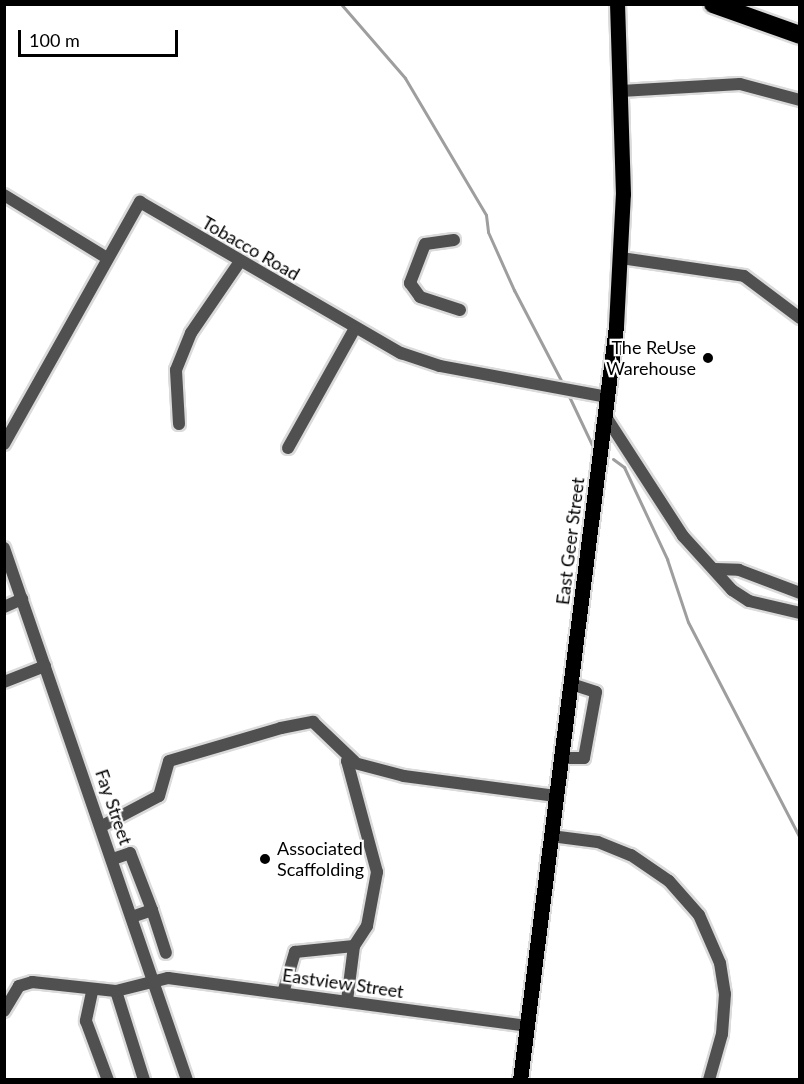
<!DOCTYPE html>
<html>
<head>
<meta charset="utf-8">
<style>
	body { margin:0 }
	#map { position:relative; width:804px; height:1084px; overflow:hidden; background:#fff; font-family:Lato,sans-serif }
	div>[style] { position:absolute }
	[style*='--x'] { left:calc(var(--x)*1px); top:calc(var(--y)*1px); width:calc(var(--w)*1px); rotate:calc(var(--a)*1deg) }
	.stream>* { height:3px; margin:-1.5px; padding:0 1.5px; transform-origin:1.5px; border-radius:1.5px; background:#9e9e9e }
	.roads { filter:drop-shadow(2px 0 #dbdbdb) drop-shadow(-2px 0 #dbdbdb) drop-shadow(0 2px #dbdbdb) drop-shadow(0 -2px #dbdbdb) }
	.minor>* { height:12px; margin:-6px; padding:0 6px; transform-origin:6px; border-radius:6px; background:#505050 }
	.major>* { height:15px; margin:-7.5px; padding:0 7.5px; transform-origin:7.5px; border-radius:7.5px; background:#000 }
	.highway>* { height:18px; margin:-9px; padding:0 9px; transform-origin:9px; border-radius:9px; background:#000 }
	.dots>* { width:16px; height:16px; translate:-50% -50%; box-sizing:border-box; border:3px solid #fff; border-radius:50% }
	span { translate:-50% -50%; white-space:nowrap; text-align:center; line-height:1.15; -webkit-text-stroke:4.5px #fff; paint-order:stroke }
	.street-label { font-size:18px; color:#000 }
	.poi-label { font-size:18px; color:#000 }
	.right { translate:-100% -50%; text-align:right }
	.left { translate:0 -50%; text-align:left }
	.frame { position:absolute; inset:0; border:6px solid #000; pointer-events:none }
	.scale { position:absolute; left:18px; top:30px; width:160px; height:27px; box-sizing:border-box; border:3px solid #000; border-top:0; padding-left:8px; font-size:18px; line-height:21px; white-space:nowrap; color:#000; -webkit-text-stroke:4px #fff; paint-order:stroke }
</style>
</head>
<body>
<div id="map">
	<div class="stream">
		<i style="--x:341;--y:4;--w:98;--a:49.1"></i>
		<i style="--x:405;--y:78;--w:159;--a:59.4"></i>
		<i style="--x:486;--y:215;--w:17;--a:83"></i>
		<i style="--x:488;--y:232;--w:64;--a:65.9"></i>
		<i style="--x:514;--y:290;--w:108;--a:62.5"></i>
		<i style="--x:567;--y:392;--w:61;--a:64.7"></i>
		<i style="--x:613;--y:459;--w:14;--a:36"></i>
		<i style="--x:624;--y:467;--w:102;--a:64.9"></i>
		<i style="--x:667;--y:559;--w:66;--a:71.6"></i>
		<i style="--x:688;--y:622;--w:243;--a:62.6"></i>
	</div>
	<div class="roads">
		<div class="minor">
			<i style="--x:621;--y:91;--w:119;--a:-3.4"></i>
			<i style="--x:740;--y:84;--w:62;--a:14.9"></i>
			<i style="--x:4;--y:195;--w:121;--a:31.5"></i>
			<i style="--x:454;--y:240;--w:29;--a:172"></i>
			<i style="--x:425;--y:244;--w:42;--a:111"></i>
			<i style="--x:410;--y:283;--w:17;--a:54"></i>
			<i style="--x:420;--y:297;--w:42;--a:18"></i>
			<i style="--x:621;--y:258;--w:124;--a:8.3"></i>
			<i style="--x:744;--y:276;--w:70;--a:36.9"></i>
			<i style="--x:606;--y:417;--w:142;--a:57.1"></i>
			<i style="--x:683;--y:536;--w:73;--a:47.8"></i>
			<i style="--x:732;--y:590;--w:20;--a:33"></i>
			<i style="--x:749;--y:601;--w:52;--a:13.2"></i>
			<i style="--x:179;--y:424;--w:54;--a:-93.2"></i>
			<i style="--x:176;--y:370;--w:40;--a:-68"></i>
			<i style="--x:191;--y:333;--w:85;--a:-55.6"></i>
			<i style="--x:4;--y:444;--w:278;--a:-60.7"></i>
			<i style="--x:140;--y:202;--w:302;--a:30.1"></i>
			<i style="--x:401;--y:353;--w:41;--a:18.4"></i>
			<i style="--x:440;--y:366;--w:171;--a:10.5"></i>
			<i style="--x:288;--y:448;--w:137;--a:-60.8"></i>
			<i style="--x:4;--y:548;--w:563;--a:71.02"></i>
			<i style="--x:715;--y:569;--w:24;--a:2"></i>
			<i style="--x:739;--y:570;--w:65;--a:20.7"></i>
			<i style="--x:4;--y:607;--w:20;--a:-24"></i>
			<i style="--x:4;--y:682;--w:44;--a:-21.3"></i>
			<i style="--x:561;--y:758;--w:23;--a:0"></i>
			<i style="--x:584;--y:758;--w:67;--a:-79.7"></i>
			<i style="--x:596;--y:692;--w:26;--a:-162"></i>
			<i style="--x:102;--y:826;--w:64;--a:-27.8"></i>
			<i style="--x:159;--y:796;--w:36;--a:-74"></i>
			<i style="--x:169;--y:761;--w:117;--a:-16.4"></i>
			<i style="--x:281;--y:728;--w:33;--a:-11"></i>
			<i style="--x:313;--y:722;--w:57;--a:43.6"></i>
			<i style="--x:551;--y:836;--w:47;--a:7.3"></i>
			<i style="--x:598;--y:842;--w:35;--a:22"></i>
			<i style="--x:631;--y:855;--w:46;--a:34.4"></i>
			<i style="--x:669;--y:881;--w:45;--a:48.6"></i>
			<i style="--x:699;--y:915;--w:52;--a:66.4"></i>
			<i style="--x:720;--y:963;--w:31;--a:81"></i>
			<i style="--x:725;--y:994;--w:40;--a:94.3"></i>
			<i style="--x:722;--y:1034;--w:48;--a:105.8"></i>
			<i style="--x:113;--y:859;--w:18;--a:-19"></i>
			<i style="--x:130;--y:853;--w:61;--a:68.9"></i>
			<i style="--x:152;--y:910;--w:21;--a:161"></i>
			<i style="--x:152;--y:910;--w:45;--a:72"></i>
			<i style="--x:354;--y:946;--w:24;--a:-57"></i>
			<i style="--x:367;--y:926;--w:55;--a:-79.5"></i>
			<i style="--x:377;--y:872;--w:115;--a:-105.1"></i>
			<i style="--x:347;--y:761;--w:59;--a:14.7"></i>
			<i style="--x:404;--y:776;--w:153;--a:7.5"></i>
			<i style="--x:116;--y:991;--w:93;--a:72.5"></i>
			<i style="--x:92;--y:992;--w:30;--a:102"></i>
			<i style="--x:86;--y:1021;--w:63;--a:69.6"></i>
			<i style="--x:283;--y:993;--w:43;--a:-73.7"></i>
			<i style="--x:295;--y:952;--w:59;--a:-5.8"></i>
			<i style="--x:354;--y:946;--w:55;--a:97.3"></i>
			<i style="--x:4;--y:1011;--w:29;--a:-59"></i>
			<i style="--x:19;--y:986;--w:14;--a:-17"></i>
			<i style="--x:32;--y:982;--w:84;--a:6.1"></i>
			<i style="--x:116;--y:991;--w:54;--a:-14"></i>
			<i style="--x:168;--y:978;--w:362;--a:7.6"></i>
		</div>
		<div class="major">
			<i style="--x:520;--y:1080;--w:760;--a:-82.74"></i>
			<i style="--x:616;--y:326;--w:132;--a:-87"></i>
			<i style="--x:623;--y:194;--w:190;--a:-91.8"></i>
		</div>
		<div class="highway">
			<i style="--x:713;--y:4;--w:92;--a:19.6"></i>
		</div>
	</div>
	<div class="dots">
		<i style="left:708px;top:358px;background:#000"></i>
		<i style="left:265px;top:859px;background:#000"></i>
	</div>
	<div class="street-label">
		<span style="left:251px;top:248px;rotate:30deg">Tobacco Road</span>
		<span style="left:570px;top:541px;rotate:-83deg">East Geer Street</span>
		<span style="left:114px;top:807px;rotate:71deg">Fay Street</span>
		<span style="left:343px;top:983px;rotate:8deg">Eastview Street</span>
	</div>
	<div class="poi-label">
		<span class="right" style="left:696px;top:358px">The ReUse<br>Warehouse</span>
		<span class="left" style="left:277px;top:859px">Associated<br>Scaffolding</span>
	</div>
	<div class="frame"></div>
	<div class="scale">100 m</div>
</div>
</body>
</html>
